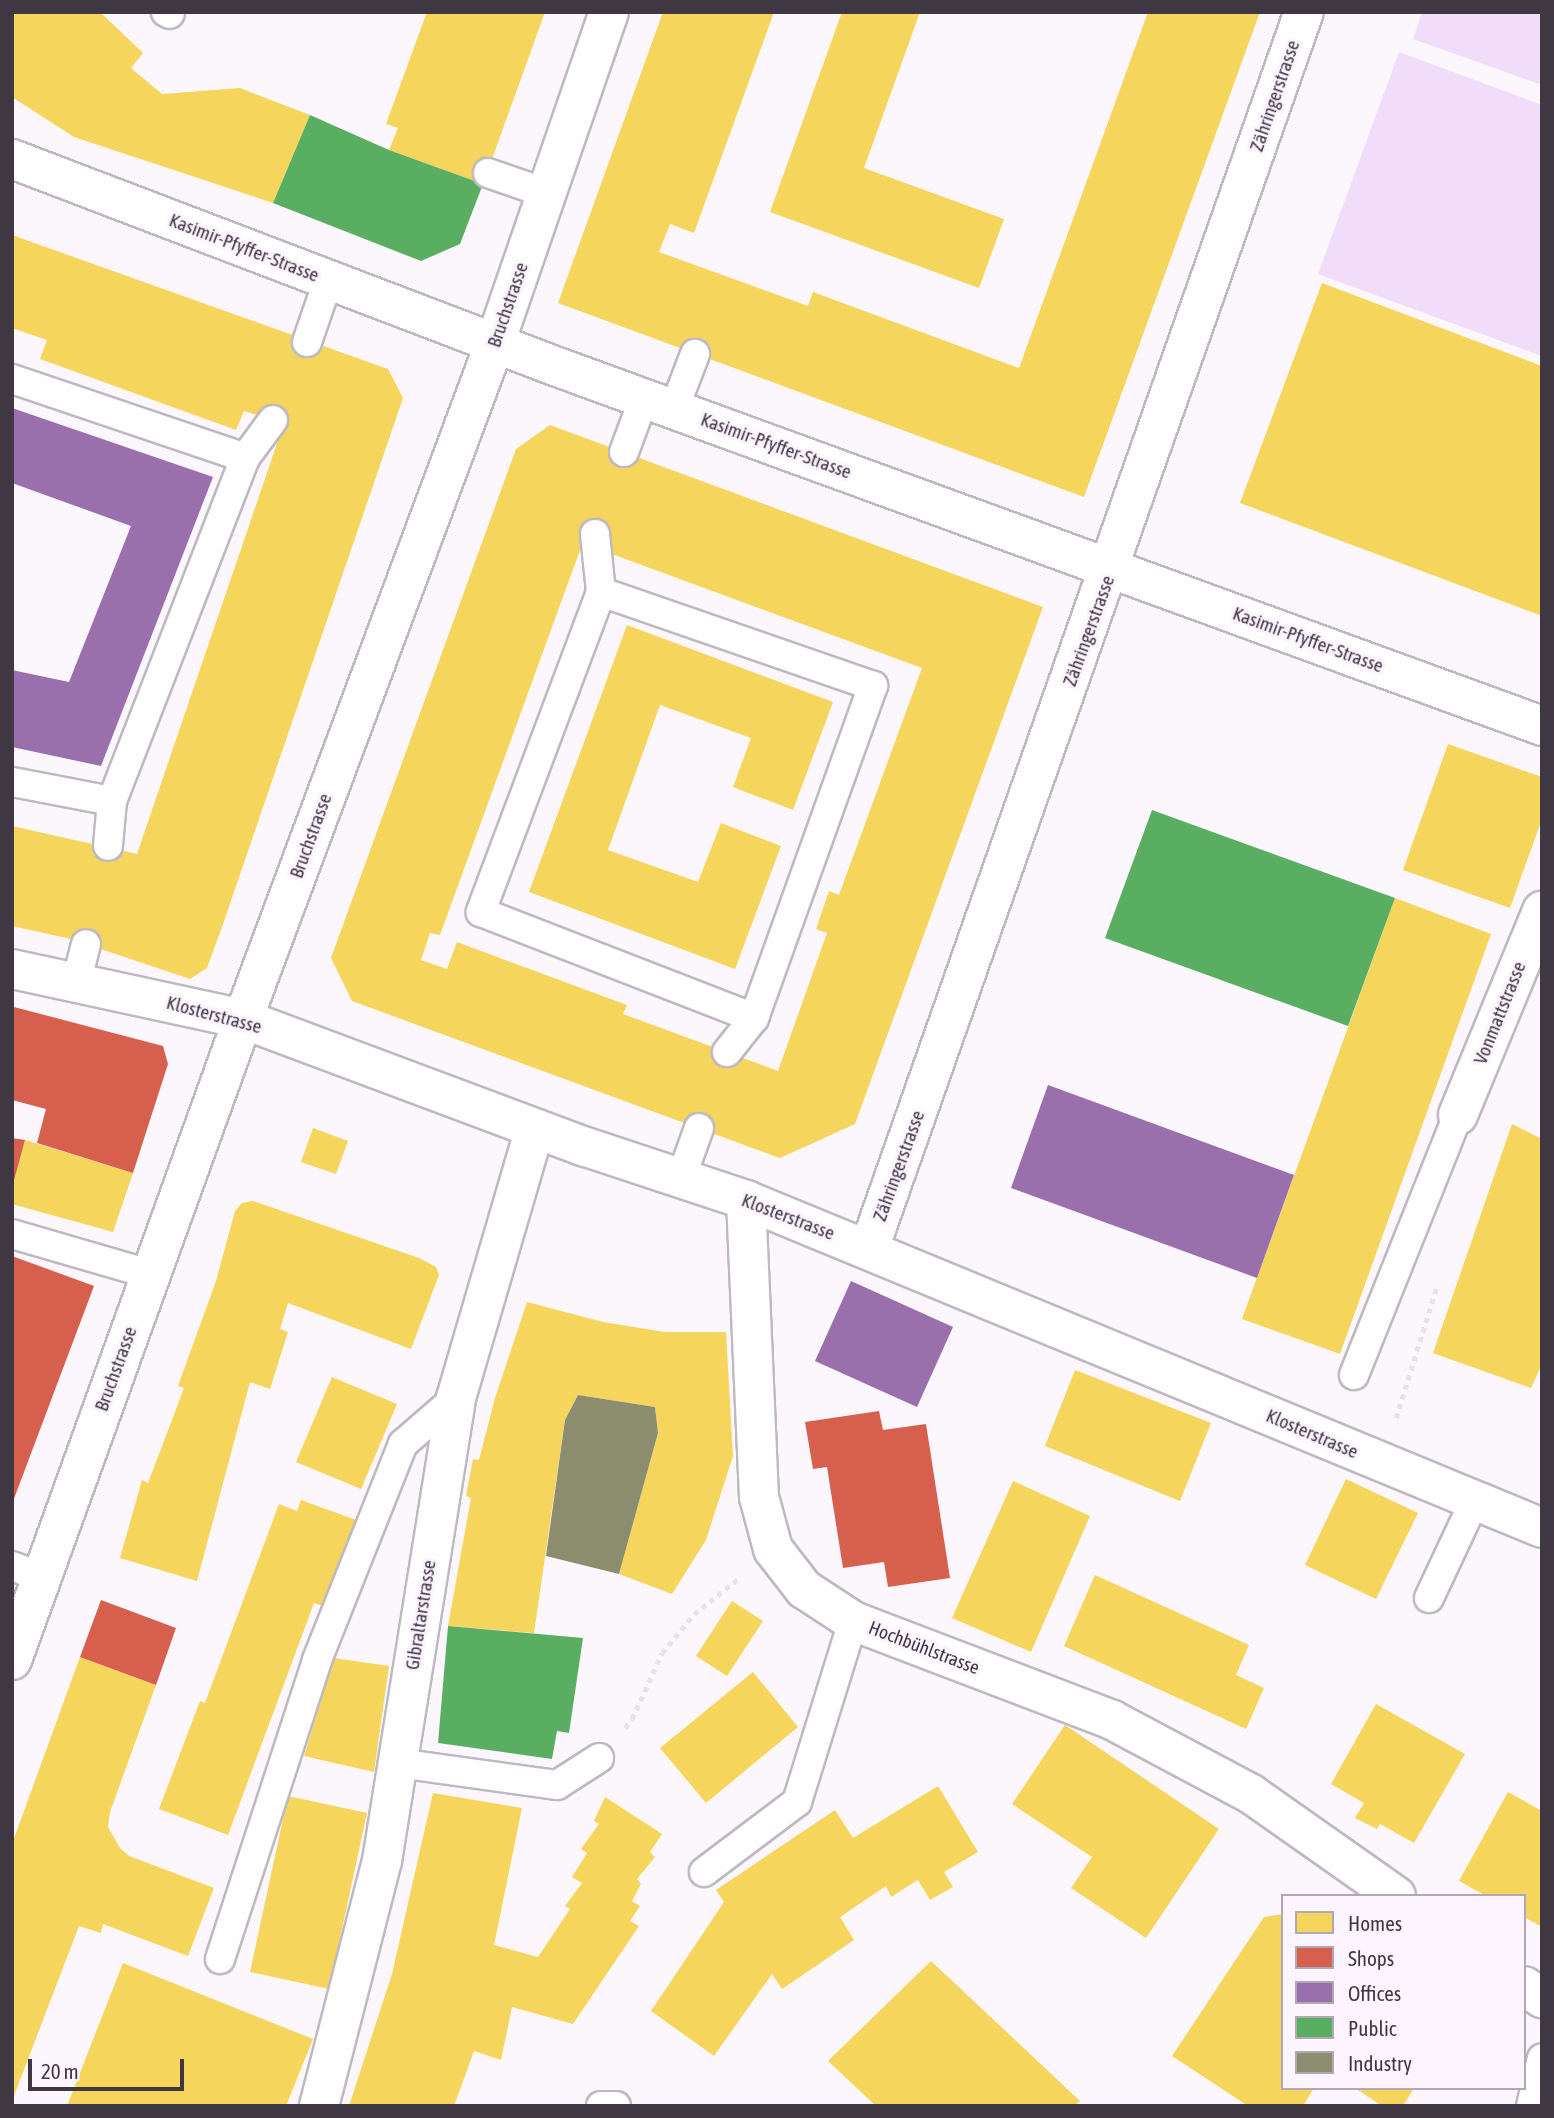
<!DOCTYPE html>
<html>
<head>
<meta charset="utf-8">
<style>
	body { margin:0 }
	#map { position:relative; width:1554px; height:2118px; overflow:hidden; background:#fbf7fd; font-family:"Asap Condensed",sans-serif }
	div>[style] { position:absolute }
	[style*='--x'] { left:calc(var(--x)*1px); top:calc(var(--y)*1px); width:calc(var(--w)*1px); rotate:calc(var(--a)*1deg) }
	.green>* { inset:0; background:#f1dcfa }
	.homes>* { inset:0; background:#f6d55c }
	.shops>* { inset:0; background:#d6604d }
	.offices>* { inset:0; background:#9970ab }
	.public>* { inset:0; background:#5aae61 }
	.industry>* { inset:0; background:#8c8c6e }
	.path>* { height:4.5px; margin-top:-2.25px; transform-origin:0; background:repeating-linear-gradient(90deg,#e5e3e6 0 5px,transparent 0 10px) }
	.roads { filter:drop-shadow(2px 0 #beb9c1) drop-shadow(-2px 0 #beb9c1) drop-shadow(0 2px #beb9c1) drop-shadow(0 -2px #beb9c1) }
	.service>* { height:28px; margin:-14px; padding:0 14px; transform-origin:14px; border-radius:14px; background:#fefeff }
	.minor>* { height:38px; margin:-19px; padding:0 19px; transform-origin:19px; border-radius:19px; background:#fefeff }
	span { translate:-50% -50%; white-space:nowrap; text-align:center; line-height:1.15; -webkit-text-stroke:7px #fcf5ff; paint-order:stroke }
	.street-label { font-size:19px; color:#3f3842 }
	.frame { position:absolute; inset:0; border:14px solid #3f3842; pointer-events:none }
	.legend { position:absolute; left:1281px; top:1894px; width:245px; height:196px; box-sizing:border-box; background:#fcf5ff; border:2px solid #b0a9b3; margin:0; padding:9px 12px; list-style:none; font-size:21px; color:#3f3842 }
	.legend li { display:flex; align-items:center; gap:14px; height:35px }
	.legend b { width:35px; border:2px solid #b0a9b3 }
	.scale { position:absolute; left:28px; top:2059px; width:156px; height:32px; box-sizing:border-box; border:4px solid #3f3842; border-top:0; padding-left:9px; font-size:21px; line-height:24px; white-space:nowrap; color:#3f3842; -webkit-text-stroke:5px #fcf5ff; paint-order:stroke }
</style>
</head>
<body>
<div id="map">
	<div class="green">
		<i style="clip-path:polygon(1422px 12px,1542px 12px,1542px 85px,1413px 39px)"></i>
		<i style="clip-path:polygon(1399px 52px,1542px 105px,1542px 356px,1318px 274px)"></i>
	</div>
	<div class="homes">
		<i style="clip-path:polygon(12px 12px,100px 12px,143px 53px,131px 68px,162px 94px,240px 88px,310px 115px,273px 203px,74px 137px,12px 97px)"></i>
		<i style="clip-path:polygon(427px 12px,545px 12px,483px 184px,389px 150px,398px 128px,386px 124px)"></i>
		<i style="clip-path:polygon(663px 12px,774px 12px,694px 233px,670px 224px,659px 252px,808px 306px,813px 292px,1019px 368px,1148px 12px,1260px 12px,1084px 497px,558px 303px)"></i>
		<i style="clip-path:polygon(842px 12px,920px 12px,864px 168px,1004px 219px,979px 288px,770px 212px)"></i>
		<i style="clip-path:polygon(12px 235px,388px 369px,403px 398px,222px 927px,207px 968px,190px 979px,71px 939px,12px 926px,12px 826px,137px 854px,284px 423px,244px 411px,236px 430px,40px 359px,47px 340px,12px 328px)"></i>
		<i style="clip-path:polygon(1322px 283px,1542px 366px,1542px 616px,1240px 503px)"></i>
		<i style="clip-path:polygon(evenodd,550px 425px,1043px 607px,855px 1124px,780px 1158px,352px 1001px,331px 958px,516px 449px,550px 425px,587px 531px,601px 550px,922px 668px,839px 895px,829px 891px,816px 929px,827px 933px,778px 1071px,623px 1014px,627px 1005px,457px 942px,447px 969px,421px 960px,430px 933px,440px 935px,587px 531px)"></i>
		<i style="clip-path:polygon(627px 625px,833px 702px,793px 810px,733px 787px,751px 738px,660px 705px,608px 850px,698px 882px,721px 823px,781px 846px,735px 969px,529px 892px)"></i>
		<i style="clip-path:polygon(1448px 744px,1542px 777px,1542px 819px,1510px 908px,1403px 870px)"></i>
		<i style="clip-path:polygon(1395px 898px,1491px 934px,1340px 1354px,1242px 1319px)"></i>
		<i style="clip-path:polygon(1512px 1124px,1542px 1139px,1542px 1364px,1531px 1388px,1433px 1353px)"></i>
		<i style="clip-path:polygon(313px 1128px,348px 1141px,336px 1174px,301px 1162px)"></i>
		<i style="clip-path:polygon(25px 1140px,133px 1173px,113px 1232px,12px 1204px,12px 1187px)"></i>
		<i style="clip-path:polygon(253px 1201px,419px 1258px,436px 1267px,439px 1275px,411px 1349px,288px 1303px,280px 1329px,288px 1332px,270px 1389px,250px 1382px,197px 1581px,120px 1558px,142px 1480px,148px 1483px,184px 1388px,178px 1386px,216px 1281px,235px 1211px,242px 1203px)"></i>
		<i style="clip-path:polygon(527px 1302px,603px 1322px,665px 1332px,726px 1332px,733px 1456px,706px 1540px,672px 1594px,619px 1574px,658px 1433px,655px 1407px,578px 1395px,565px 1420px,534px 1633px,448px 1626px,471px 1498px,466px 1496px,473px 1459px,479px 1460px,495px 1398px)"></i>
		<i style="clip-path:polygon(1075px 1370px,1211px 1423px,1180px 1501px,1045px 1446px)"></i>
		<i style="clip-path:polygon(332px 1377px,397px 1404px,361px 1489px,296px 1462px)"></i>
		<i style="clip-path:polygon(1346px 1479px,1418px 1513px,1376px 1599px,1305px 1565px)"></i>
		<i style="clip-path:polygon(1013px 1481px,1090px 1516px,1031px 1652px,952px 1618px)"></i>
		<i style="clip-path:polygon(301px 1500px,356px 1520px,324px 1606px,314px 1603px,228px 1835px,159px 1809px,200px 1701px,205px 1703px,279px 1504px,297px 1511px)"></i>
		<i style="clip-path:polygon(1095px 1575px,1249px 1645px,1236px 1675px,1264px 1688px,1246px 1729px,1064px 1646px)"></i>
		<i style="clip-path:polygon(732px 1601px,763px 1621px,727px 1676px,696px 1656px)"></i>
		<i style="clip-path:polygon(80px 1657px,156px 1685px,110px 1812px,108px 1827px,120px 1848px,129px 1856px,214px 1888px,188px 1956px,103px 1924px,101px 1933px,79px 1926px,12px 2101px,12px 1844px)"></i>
		<i style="clip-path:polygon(334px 1658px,389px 1666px,374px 1772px,304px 1756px)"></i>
		<i style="clip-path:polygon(753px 1672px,798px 1727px,706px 1803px,660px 1748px)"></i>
		<i style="clip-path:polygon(1376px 1704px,1465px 1754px,1414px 1843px,1380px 1824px,1377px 1829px,1355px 1818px,1364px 1803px,1331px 1784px)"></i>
		<i style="clip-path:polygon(1065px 1725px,1219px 1829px,1146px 1938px,1071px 1888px,1092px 1857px,1012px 1804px)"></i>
		<i style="clip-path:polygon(938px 1786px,978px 1852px,944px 1872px,953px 1887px,930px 1900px,918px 1880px,891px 1897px,886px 1886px,840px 1917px,854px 1940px,782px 1989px,772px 1974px,714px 2056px,651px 2011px,724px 1902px,716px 1890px,835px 1810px,853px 1838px)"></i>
		<i style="clip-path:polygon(1508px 1792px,1542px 1811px,1542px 1927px,1524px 1917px,1524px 1896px,1486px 1896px,1459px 1881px)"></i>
		<i style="clip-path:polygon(433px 1793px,522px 1808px,494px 1945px,538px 1957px,570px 1909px,565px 1906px,582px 1883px,572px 1877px,587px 1853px,581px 1849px,599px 1824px,594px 1821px,605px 1797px,662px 1834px,650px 1852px,655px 1857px,637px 1879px,641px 1884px,632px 1901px,640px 1906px,630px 1921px,639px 1926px,573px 2024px,512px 2007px,501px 2060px,474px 2051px,454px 2106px,349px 2106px,392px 1974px)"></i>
		<i style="clip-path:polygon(288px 1796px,367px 1813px,329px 1989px,250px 1972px)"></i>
		<i style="clip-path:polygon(1283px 1914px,1283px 2088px,1314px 2088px,1303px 2106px,1248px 2106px,1172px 2056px,1264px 1917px)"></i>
		<i style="clip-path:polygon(931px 1961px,1080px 2101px,1075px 2106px,876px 2106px,828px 2061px)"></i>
		<i style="clip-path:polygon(123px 1963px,313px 2039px,286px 2106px,67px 2106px)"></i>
		<i style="clip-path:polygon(1355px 2088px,1414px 2088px,1403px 2106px,1382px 2106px)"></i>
	</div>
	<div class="shops">
		<i style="clip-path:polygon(14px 1007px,163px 1046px,168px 1064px,133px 1173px,37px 1143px,46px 1109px,12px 1100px)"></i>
		<i style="clip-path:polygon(12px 1138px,25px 1140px,13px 1184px,12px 1184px)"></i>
		<i style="clip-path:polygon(12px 1256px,94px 1286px,12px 1504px)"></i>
		<i style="clip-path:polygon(879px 1411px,883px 1430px,926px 1424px,950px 1578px,888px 1587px,884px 1562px,843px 1568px,827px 1467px,813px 1469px,805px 1422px)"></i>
		<i style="clip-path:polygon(101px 1600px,176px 1628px,156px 1685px,80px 1657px)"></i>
	</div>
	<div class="offices">
		<i style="clip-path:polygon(12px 408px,213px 477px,101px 766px,12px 747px,12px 670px,69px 682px,131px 526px,12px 483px)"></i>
		<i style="clip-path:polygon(1048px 1085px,1294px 1175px,1257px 1278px,1011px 1188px)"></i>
		<i style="clip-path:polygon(851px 1281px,953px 1327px,917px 1407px,815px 1361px)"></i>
	</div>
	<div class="public">
		<i style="clip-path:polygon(310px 115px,389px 150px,483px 184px,460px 244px,421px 261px,273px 203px)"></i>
		<i style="clip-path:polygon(1152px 810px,1395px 898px,1348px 1026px,1105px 938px)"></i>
		<i style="clip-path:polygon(448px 1626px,583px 1638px,569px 1733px,557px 1731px,552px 1759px,438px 1743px)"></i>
	</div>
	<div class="industry">
		<i style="clip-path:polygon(578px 1395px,655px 1407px,658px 1433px,619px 1574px,546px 1556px,565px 1420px)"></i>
	</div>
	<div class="path">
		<i style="--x:1396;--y:1418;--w:135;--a:-72.8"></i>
		<i style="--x:625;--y:1728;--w:11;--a:-52"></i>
		<i style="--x:632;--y:1719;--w:72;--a:-65.6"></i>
		<i style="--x:662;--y:1653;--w:50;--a:-50.6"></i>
		<i style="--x:694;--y:1614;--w:56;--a:-38.5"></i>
	</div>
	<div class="roads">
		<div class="service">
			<i style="--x:166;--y:12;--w:4;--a:27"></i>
			<i style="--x:488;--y:173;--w:61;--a:19"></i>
			<i style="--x:307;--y:342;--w:65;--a:-71"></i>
			<i style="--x:12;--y:379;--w:246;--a:18.7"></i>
			<i style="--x:245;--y:458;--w:368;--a:111.2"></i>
			<i style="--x:112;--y:801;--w:45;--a:95.1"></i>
			<i style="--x:674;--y:409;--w:59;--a:-69.1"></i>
			<i style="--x:624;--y:452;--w:58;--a:-69.7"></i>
			<i style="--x:245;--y:458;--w:47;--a:-53.6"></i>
			<i style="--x:595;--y:534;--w:58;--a:84.1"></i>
			<i style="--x:12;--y:782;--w:102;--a:10.8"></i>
			<i style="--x:76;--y:983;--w:40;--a:-75.6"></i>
			<i style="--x:727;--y:1052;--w:43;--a:-51.5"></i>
			<i style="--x:754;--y:1018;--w:353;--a:-70.3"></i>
			<i style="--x:873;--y:686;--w:288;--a:-160.9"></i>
			<i style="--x:601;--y:592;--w:342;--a:110.6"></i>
			<i style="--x:481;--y:912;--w:293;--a:21.2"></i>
			<i style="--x:681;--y:1178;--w:53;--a:-70.2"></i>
			<i style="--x:12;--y:1234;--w:144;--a:16.2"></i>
			<i style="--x:1354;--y:1375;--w:280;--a:-68.2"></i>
			<i style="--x:12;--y:1566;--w:31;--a:21"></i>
			<i style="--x:1429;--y:1598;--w:106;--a:-64.9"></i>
			<i style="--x:398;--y:1763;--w:161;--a:7.9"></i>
			<i style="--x:557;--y:1785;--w:50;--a:-32.7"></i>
			<i style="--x:704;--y:1872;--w:116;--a:-37"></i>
			<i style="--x:797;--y:1802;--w:189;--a:-72.8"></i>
			<i style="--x:220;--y:1959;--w:314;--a:-72"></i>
			<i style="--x:317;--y:1660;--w:232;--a:-68.3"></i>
			<i style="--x:403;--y:1444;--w:70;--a:-41"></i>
			<i style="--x:601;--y:2106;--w:15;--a:0"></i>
			<i style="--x:1531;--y:2106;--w:49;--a:-77.1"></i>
		</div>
		<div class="minor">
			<i style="--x:12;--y:159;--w:578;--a:20.88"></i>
			<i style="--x:552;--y:365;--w:1054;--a:20.03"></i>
			<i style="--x:12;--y:969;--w:236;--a:12.2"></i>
			<i style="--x:243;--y:1019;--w:366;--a:20.5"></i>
			<i style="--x:586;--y:1147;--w:169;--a:18.3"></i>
			<i style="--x:746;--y:1200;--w:861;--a:22.39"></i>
			<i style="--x:1458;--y:1115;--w:221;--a:-67.6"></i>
			<i style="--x:746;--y:1200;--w:297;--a:87.5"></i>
			<i style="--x:759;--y:1497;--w:54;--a:74.9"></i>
			<i style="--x:773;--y:1549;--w:51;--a:52.2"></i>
			<i style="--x:804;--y:1589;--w:59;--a:33.1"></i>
			<i style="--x:853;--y:1621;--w:277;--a:20.9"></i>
			<i style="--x:1112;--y:1720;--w:157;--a:28"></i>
			<i style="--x:1251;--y:1794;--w:177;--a:35.1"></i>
			<i style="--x:869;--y:1249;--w:1311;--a:-70.63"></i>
			<i style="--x:12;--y:1660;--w:681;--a:-70.18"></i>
			<i style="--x:243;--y:1019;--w:721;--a:-69.56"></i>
			<i style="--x:495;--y:343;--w:350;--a:-71"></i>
			<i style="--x:1524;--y:1986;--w:22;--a:34"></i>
			<i style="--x:319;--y:2106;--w:253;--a:-75.6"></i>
			<i style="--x:382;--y:1861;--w:469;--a:-80.9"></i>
			<i style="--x:456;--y:1398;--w:281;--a:-73.7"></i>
		</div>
	</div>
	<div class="street-label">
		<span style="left:1275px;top:96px;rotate:-71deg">Zähringerstrasse</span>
		<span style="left:244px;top:248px;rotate:21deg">Kasimir-Pfyffer-Strasse</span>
		<span style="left:508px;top:305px;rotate:-71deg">Bruchstrasse</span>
		<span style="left:776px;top:446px;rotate:20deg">Kasimir-Pfyffer-Strasse</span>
		<span style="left:1089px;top:631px;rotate:-70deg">Zähringerstrasse</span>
		<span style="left:1308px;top:640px;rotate:20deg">Kasimir-Pfyffer-Strasse</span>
		<span style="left:311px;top:836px;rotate:-70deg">Bruchstrasse</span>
		<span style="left:1500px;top:1013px;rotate:-68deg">Vonmattstrasse</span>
		<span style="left:214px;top:1015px;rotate:15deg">Klosterstrasse</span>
		<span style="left:899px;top:1166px;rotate:-70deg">Zähringerstrasse</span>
		<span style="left:788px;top:1217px;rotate:21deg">Klosterstrasse</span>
		<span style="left:116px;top:1369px;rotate:-70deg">Bruchstrasse</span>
		<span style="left:1312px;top:1434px;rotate:23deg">Klosterstrasse</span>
		<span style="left:421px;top:1615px;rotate:-81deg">Gibraltarstrasse</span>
		<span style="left:924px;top:1648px;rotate:21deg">Hochbühlstrasse</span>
	</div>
	<div class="frame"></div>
	<ul class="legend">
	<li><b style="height:19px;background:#f6d55c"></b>Homes</li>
	<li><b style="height:19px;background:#d6604d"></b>Shops</li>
	<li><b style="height:19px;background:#9970ab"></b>Offices</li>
	<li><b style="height:19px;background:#5aae61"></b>Public</li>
	<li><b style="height:19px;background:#8c8c6e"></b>Industry</li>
	</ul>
	<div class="scale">20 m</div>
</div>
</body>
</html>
